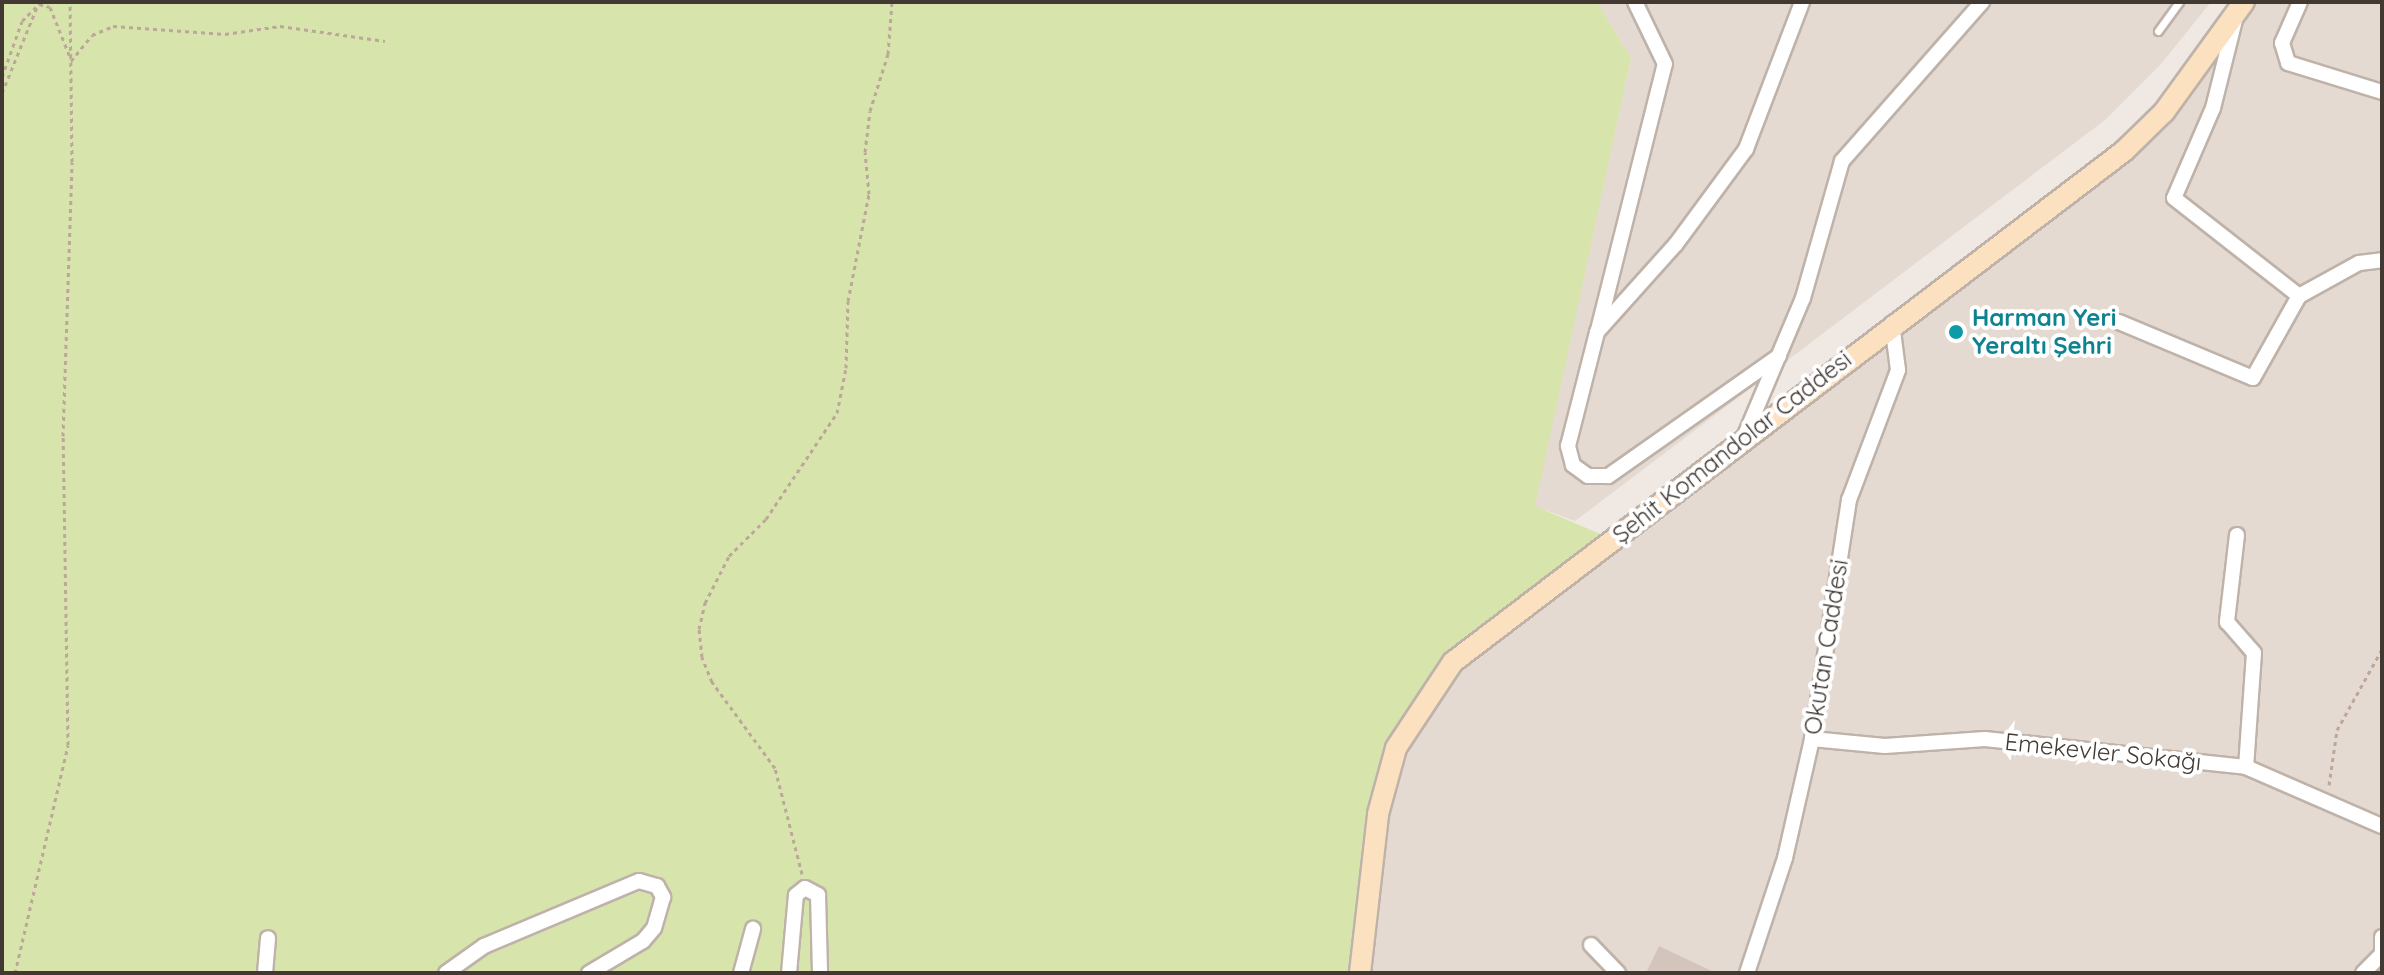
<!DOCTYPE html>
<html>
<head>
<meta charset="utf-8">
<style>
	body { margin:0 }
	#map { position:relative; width:2384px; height:975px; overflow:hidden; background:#f0e9e3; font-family:Quicksand,sans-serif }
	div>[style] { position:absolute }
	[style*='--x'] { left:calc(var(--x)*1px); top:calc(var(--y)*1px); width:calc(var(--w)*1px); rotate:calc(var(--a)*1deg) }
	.residential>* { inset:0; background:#e4dad1 }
	.green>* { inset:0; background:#d7e4ac }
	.building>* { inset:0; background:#d4c5bc }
	.path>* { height:3px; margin-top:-1.5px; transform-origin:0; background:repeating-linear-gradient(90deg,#bca798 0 4px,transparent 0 8px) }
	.roads { filter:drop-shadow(2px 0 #beb2a9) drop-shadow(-2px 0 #beb2a9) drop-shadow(0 2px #beb2a9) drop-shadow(0 -2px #beb2a9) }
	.service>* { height:7px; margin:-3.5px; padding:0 3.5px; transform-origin:3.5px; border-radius:3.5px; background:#fff }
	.minor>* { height:14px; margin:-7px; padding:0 7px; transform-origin:7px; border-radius:7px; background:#fff }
	.secondary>* { height:20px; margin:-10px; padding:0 10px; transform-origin:10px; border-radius:10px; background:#fce1c1 }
	.dots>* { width:22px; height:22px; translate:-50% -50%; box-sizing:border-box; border:4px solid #fff; border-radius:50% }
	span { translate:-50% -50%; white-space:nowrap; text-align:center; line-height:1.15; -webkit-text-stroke:8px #fff; paint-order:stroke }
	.culture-label { font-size:24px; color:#0d838f; font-weight:700 }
	.left { translate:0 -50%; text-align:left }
	.street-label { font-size:24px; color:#423933 }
	.frame { position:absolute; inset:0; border:4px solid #423933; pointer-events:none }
</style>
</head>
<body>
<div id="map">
	<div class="residential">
		<i style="clip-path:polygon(1597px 2px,2211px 2px,2161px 64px,2105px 120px,1575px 521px,1534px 506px,1631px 58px)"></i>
		<i style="clip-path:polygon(2245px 2px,2382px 2px,2382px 973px,1361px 973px,1391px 774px,1441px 676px,2110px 150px,2153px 111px)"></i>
	</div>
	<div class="green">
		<i style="clip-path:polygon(2px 2px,1597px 2px,1631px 58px,1535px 506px,1607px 537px,1458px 654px,1391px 774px,1361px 973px,2px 973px)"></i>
	</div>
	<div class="building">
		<i style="clip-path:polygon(1659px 946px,1716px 973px,1646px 973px)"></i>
	</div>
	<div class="path">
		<i style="--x:71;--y:61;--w:33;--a:-51"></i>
		<i style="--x:92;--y:35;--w:23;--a:-23"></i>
		<i style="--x:113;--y:26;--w:112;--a:4.1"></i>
		<i style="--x:225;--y:34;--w:56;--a:-8.3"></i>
		<i style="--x:280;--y:26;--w:106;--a:8.1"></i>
		<i style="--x:2;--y:77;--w:59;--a:-70.3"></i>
		<i style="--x:22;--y:21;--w:24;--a:-45"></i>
		<i style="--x:39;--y:4;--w:11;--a:15"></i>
		<i style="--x:50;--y:7;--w:54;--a:68.2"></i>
		<i style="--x:2;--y:93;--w:98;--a:-67.9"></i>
		<i style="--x:2329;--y:785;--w:56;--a:-81.7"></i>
		<i style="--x:2337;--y:730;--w:93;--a:-60.9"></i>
		<i style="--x:802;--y:874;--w:109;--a:-104.3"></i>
		<i style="--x:775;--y:768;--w:107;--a:-126.2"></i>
		<i style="--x:712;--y:682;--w:27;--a:-112"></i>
		<i style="--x:702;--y:657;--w:28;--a:-96"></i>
		<i style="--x:699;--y:629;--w:27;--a:-77"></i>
		<i style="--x:705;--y:603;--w:53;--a:-62.9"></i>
		<i style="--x:729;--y:556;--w:52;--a:-45"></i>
		<i style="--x:766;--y:519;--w:128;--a:-56.2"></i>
		<i style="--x:837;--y:413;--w:46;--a:-78.7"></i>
		<i style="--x:846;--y:368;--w:67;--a:-88.3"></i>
		<i style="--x:848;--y:301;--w:109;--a:-78.9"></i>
		<i style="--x:869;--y:194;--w:42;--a:-95.4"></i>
		<i style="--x:865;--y:152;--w:41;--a:-83"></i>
		<i style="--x:870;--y:111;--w:60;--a:-72.5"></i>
		<i style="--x:888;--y:54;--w:52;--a:-85.6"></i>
		<i style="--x:15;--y:973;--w:234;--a:-76.9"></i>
		<i style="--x:68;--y:745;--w:309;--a:-90.9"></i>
		<i style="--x:63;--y:436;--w:274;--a:-88.1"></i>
		<i style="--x:72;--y:162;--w:160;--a:-90.7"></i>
	</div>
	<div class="roads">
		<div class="service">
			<i style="--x:2158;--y:31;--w:36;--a:-54"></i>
		</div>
		<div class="minor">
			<i style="--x:2300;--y:2;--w:45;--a:113.7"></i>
			<i style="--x:2282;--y:43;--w:21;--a:73"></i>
			<i style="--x:2288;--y:63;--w:98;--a:17.1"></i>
			<i style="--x:2235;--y:20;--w:91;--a:104"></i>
			<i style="--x:2213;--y:108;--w:98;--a:113.4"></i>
			<i style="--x:2174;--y:198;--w:159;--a:38.1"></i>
			<i style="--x:2299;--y:296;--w:68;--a:-28.8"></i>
			<i style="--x:2359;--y:263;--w:23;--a:-7"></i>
			<i style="--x:2119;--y:322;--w:145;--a:22.7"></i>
			<i style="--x:2253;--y:378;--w:94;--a:-60.7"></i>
			<i style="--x:1598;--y:330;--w:274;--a:-75.9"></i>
			<i style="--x:1665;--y:64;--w:69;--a:-115.8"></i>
			<i style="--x:1779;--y:356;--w:209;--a:144.9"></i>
			<i style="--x:1608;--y:476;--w:20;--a:180"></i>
			<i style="--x:1588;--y:476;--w:19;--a:-144"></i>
			<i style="--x:1573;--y:465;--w:20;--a:-105"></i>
			<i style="--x:1568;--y:446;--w:118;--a:-75.7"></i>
			<i style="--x:1597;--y:332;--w:118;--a:-48.1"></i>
			<i style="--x:1676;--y:244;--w:118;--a:-53.6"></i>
			<i style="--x:1746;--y:149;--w:157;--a:-69.1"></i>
			<i style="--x:1743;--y:440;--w:154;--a:-67.1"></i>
			<i style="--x:1803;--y:298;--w:142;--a:-74.1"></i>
			<i style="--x:1842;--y:161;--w:212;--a:-48.6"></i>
			<i style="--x:2237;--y:535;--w:88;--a:96.6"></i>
			<i style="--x:2227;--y:622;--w:41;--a:48.9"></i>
			<i style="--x:2254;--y:653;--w:114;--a:94"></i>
			<i style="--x:1812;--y:739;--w:73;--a:5.5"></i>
			<i style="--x:1885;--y:746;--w:100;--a:-4"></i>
			<i style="--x:1985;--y:739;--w:262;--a:6.1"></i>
			<i style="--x:2246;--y:767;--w:148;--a:23.5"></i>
			<i style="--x:2382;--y:937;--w:19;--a:90"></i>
			<i style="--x:1591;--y:945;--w:39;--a:46"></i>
			<i style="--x:265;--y:973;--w:35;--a:-85"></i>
			<i style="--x:446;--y:973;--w:47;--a:-35.4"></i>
			<i style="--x:484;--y:946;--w:168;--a:-22.8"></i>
			<i style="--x:639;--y:881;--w:19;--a:16"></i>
			<i style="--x:657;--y:886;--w:13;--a:61"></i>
			<i style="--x:663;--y:897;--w:32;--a:106"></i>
			<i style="--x:654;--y:928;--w:17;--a:130"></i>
			<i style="--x:643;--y:941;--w:63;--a:149.3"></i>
			<i style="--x:741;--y:973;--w:46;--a:-74.7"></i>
			<i style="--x:789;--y:973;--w:78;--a:-84.9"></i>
			<i style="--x:796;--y:895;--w:11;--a:-38"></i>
			<i style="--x:805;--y:888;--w:15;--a:28"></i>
			<i style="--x:818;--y:895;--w:78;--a:88.5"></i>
			<i style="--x:1747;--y:973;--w:121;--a:-71.7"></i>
			<i style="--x:1785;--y:858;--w:122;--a:-77.2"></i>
			<i style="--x:1812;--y:739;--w:242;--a:-81.2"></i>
			<i style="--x:1849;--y:500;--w:139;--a:-69.3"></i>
			<i style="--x:1898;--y:370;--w:47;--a:-97.3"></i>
			<i style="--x:2363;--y:973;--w:25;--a:-45"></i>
		</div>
		<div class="secondary">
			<i style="--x:1360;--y:973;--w:160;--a:-83.5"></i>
			<i style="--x:1378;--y:814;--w:68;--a:-74.7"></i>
			<i style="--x:1396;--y:748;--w:103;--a:-56.5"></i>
			<i style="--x:1453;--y:662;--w:843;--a:-37.29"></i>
			<i style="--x:2124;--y:151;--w:56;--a:-44.3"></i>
			<i style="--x:2164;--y:112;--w:136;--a:-54"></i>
		</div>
	</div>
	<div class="dots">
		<i style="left:1956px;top:332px;background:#0f9aa8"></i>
	</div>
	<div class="culture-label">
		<span class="left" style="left:1972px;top:332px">Harman Yeri<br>Yeraltı Şehri</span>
	</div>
	<div class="street-label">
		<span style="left:1732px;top:447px;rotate:-38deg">Şehit Komandolar Caddesi</span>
		<span style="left:1826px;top:647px;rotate:-81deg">Okutan Caddesi</span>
		<span style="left:2103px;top:752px;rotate:6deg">Emekevler Sokağı</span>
	</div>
	<div class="frame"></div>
</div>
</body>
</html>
